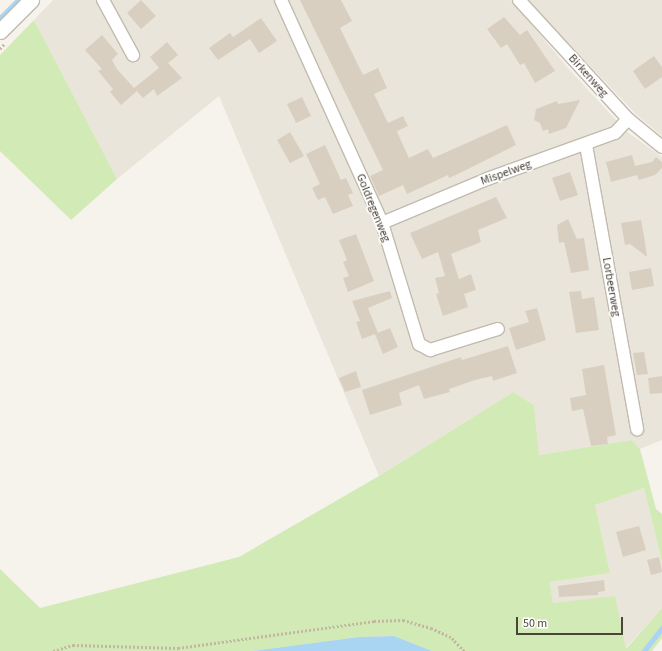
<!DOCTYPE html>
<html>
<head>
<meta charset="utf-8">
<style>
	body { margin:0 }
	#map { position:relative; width:662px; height:651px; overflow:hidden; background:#f6f3ec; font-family:"Source Sans 3",sans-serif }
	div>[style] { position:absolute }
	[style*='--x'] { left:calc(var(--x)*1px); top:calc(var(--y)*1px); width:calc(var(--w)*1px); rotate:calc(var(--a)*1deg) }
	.residential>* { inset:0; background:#eae5da }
	.green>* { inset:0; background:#d2eab5 }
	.water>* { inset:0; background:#a9d4f2 }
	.stream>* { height:4.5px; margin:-2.25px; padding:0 2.25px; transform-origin:2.25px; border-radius:2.25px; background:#a9d4f2 }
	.building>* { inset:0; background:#d8cfc1 }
	.path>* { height:2.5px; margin-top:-1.25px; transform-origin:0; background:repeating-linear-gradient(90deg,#c4b79f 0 2px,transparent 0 4px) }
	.roads { filter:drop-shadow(1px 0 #c2bbae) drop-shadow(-1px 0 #c2bbae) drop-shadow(0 1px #c2bbae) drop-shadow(0 -1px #c2bbae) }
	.minor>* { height:12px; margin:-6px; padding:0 6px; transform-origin:6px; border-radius:6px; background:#fff }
	.tertiary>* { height:15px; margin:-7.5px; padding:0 7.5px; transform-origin:7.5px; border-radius:7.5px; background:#fff }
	span { translate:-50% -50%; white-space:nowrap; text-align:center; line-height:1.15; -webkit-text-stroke:3.5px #fff; paint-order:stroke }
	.street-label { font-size:12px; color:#4b4439 }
	.scale { position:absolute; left:516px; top:617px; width:107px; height:18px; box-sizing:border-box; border:2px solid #4b4439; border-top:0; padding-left:5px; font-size:12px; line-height:14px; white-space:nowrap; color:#4b4439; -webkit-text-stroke:3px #fff; paint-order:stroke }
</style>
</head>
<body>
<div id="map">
	<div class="residential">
		<i style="clip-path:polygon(53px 0,511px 0,568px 68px,626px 131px,662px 157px,662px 440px,640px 449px,632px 440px,539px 455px,534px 405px,513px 392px,379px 476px,219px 96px,117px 179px,34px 20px)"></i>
		<i style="clip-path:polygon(527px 0,662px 0,662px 136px,636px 114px)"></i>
		<i style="clip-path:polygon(644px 488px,662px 562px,662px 608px,625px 649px,553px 603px,550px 582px,610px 573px,595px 505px)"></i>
	</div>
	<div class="green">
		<i style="clip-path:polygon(34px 20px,117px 179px,71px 220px,0 151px,0 55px)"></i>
		<i style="clip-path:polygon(513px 392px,534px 405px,539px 455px,632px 440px,640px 449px,656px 509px,662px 514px,662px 562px,644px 488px,595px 505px,610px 573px,550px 582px,553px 603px,615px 596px,626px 649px,662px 608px,662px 638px,652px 651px,432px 651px,394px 636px,359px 637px,253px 651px,0 651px,0 569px,40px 608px,239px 557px,379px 476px)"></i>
	</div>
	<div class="water">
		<i style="clip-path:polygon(394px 636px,432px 651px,253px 651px,359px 637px)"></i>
	</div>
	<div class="stream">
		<i style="--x:0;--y:18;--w:25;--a:-45"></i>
		<i style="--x:644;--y:651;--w:29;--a:-52"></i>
	</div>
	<div class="building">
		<i style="clip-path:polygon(141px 0,156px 16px,141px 29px,127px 13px)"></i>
		<i style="clip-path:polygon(300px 0,341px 0,352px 21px,340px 28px,363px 75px,378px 68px,387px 88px,374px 94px,388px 123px,403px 116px,408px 126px,397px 131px,398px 134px,409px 158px,428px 149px,433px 158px,507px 125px,516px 145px,458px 174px,449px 178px,448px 175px,407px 194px,403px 185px,379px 196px,370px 176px,383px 170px)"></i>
		<i style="clip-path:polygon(504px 17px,520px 35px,527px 30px,555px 71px,535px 83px,524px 63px,520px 65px,507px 44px,501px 48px,487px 29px)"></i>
		<i style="clip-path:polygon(261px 18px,277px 41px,259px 53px,250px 39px,218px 60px,209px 48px,230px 33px,233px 37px)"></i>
		<i style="clip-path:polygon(102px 35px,118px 54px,112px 60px,117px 69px,134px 88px,159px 68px,150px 57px,167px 42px,178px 55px,168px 63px,182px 78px,157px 96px,154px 89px,143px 98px,137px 91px,121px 105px,110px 92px,113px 89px,98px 71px,102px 69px,85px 50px)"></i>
		<i style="clip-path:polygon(654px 56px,662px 67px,662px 77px,645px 89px,633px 71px)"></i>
		<i style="clip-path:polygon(302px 97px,311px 116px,296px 123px,287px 104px)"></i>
		<i style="clip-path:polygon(580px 100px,566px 128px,549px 134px,548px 129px,543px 131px,540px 123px,534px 120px,536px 109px,557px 101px,558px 104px)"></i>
		<i style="clip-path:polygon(290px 132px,304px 156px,290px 163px,277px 140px)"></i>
		<i style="clip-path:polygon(325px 145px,341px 180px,346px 178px,353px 193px,348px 195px,353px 206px,333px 214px,325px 197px,318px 200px,312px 188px,320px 184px,306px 154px)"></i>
		<i style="clip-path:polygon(632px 155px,635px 166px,652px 162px,656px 157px,662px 162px,662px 168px,655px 175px,639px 180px,637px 175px,611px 182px,606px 162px)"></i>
		<i style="clip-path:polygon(570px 172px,578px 195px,560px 201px,552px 178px)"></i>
		<i style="clip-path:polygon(496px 197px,507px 218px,478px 230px,481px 242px,451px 254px,459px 279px,471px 274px,476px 290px,464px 294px,468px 307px,443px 316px,436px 294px,439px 293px,435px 278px,445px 276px,438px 252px,422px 259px,410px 233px)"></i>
		<i style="clip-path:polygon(568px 219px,577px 239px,584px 238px,589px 270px,571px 273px,564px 242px,559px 243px,557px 225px)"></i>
		<i style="clip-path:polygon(641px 220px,644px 236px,647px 257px,630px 244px,625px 245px,621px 223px)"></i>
		<i style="clip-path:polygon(356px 234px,374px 281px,348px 292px,343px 278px,349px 276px,343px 262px,347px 260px,339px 240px)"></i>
		<i style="clip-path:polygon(651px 268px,654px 286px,632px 290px,629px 272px)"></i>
		<i style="clip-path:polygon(390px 291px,392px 298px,368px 308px,378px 333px,362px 339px,356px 322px,360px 321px,352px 301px)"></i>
		<i style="clip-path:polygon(581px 291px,582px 299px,594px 297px,599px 330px,576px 333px,569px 292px)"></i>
		<i style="clip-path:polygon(537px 308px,546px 340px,516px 350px,509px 328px,529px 322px,525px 311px)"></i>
		<i style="clip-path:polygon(390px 328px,398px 347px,383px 354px,375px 334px)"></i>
		<i style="clip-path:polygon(508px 346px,517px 373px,493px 381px,492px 376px,475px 380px,449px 389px,450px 392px,424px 399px,419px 385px,399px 393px,402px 405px,370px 415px,362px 390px,461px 357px,462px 360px)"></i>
		<i style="clip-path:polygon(644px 352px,648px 374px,637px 375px,633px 353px)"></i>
		<i style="clip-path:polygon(604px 365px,616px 435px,607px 437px,608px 444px,591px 446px,583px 409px,572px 411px,570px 398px,586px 395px,582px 369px)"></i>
		<i style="clip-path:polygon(356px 371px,361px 387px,345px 392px,339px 378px)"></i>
		<i style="clip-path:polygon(662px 376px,662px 393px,650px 394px,648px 378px)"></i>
		<i style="clip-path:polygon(639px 526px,646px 550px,623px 557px,616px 532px)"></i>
		<i style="clip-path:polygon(659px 557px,662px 572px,651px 575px,647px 560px)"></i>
		<i style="clip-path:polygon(604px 580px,605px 591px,598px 592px,598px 595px,559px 597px,558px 586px)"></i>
	</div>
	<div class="path">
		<i style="--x:0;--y:49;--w:6;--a:-51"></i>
		<i style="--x:53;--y:651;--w:21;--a:-17"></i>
		<i style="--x:73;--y:645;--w:105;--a:1.6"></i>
		<i style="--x:178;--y:648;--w:198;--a:-7.8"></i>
		<i style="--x:374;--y:621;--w:29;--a:-2"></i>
		<i style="--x:403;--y:620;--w:29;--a:16"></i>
		<i style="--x:431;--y:628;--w:23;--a:25"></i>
		<i style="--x:452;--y:638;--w:18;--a:47"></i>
	</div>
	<div class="roads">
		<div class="minor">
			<i style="--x:103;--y:0;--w:63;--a:61.4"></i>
			<i style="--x:281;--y:0;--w:245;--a:65.6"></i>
			<i style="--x:382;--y:223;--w:127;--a:73"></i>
			<i style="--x:419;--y:344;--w:13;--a:29"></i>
			<i style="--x:430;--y:350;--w:71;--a:-17.2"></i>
			<i style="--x:519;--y:0;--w:161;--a:47.5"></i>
			<i style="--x:628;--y:119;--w:44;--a:39.5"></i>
			<i style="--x:586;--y:145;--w:289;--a:79.8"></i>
			<i style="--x:382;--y:223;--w:114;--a:-22.7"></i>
			<i style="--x:487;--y:179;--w:136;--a:-19.8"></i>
			<i style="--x:615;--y:133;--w:19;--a:-47"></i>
		</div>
		<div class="tertiary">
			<i style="--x:0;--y:31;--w:44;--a:-45"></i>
		</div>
	</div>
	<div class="street-label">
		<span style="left:588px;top:76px;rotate:48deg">Birkenweg</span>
		<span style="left:506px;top:173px;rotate:-20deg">Mispelweg</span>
		<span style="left:373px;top:208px;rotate:68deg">Goldregenweg</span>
		<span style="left:611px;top:287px;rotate:80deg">Lorbeerweg</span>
	</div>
	<div class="scale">50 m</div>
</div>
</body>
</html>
